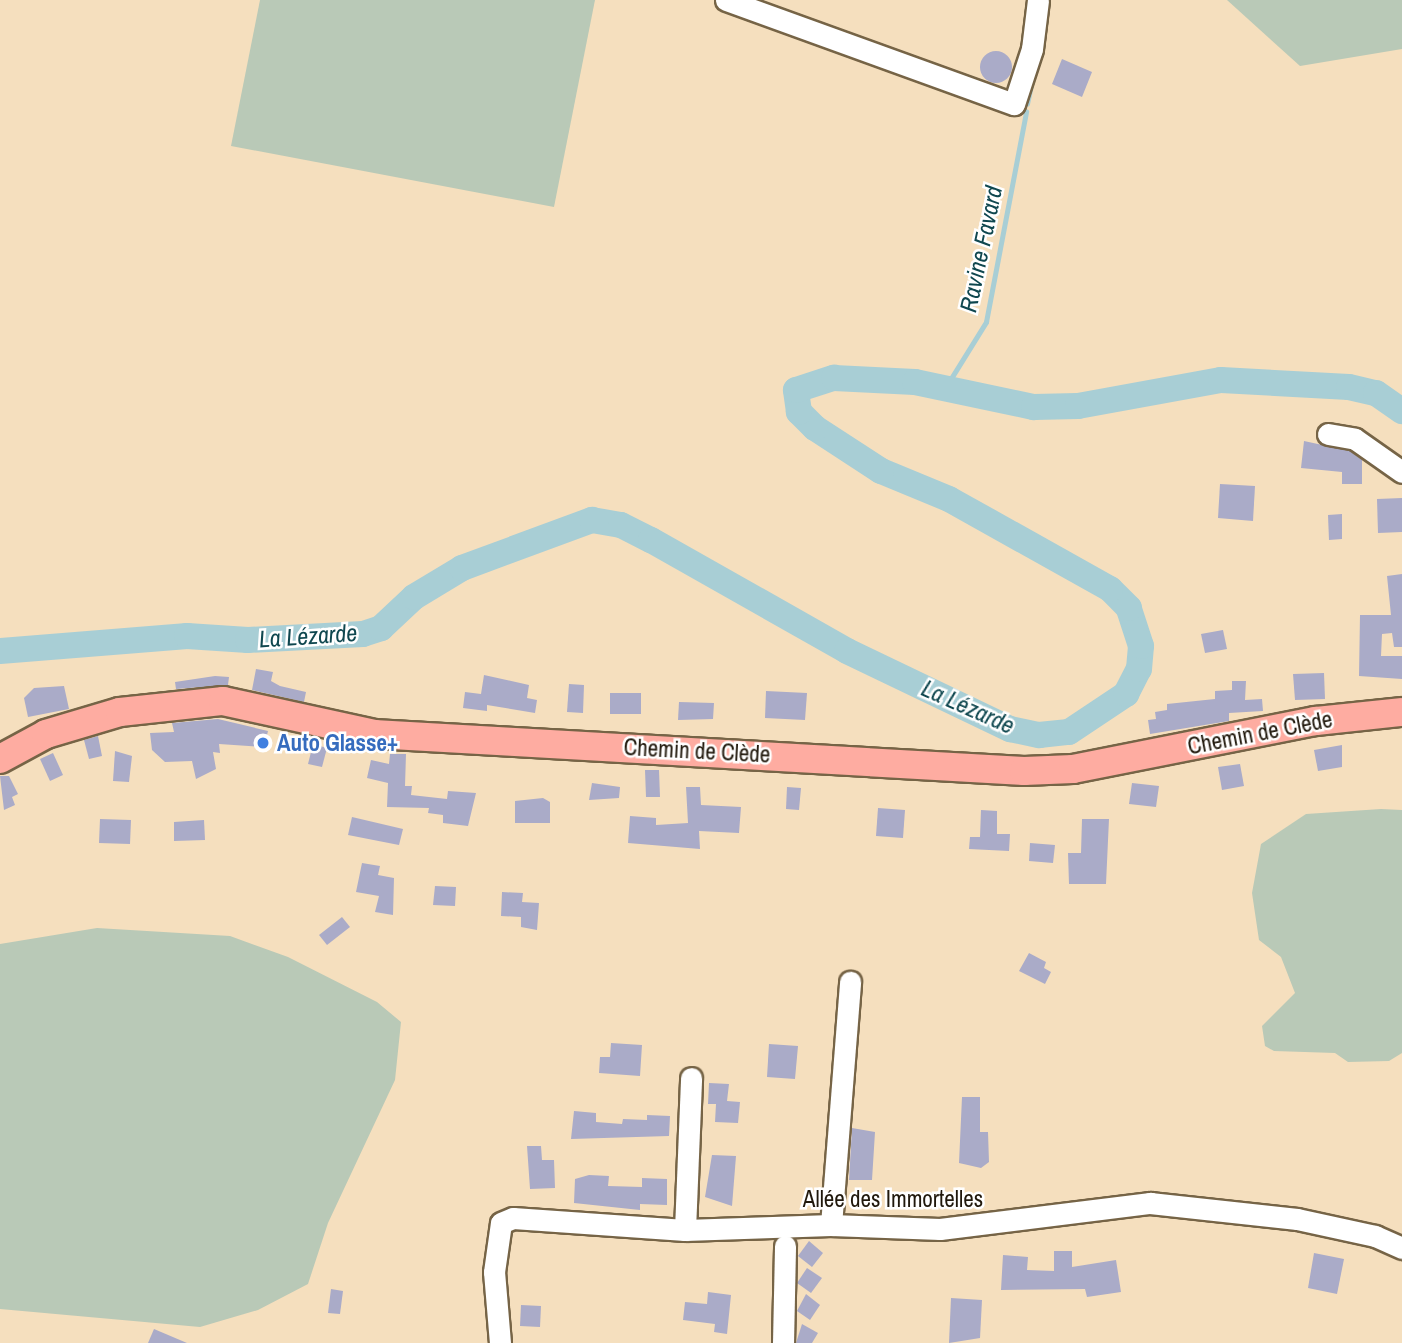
<!DOCTYPE html>
<html>
<head>
<meta charset="utf-8">
<style>
	body { margin:0 }
	#map { position:relative; width:1402px; height:1343px; overflow:hidden; background:#f5dfbe; font-family:"Archivo Narrow",sans-serif }
	div>[style] { position:absolute }
	[style*='--x'] { left:calc(var(--x)*1px); top:calc(var(--y)*1px); width:calc(var(--w)*1px); rotate:calc(var(--a)*1deg) }
	.green>* { inset:0; background:#b9c9b7 }
	.stream>* { height:4.5px; margin:-2.25px; padding:0 2.25px; transform-origin:2.25px; border-radius:2.25px; background:#a8ced5 }
	.river>* { height:26px; margin:-13px; padding:0 13px; transform-origin:13px; border-radius:13px; background:#a8ced5 }
	.building>* { inset:0; background:#aaabc8 }
	.round { border-radius:50% }
	.roads { filter:drop-shadow(2px 0 #766446) drop-shadow(-2px 0 #766446) drop-shadow(0 2px #766446) drop-shadow(0 -2px #766446) }
	.minor>* { height:21px; margin:-10.5px; padding:0 10.5px; transform-origin:10.5px; border-radius:10.5px; background:#fff }
	.major>* { height:28px; margin:-14px; padding:0 14px; transform-origin:14px; border-radius:14px; background:#feaca1 }
	.dots>* { width:19px; height:19px; translate:-50% -50%; box-sizing:border-box; border:4px solid #fff; border-radius:50% }
	span { translate:-50% -50%; white-space:nowrap; text-align:center; line-height:1.15; -webkit-text-stroke:5px #fff; paint-order:stroke }
	.street-label { font-size:23px; color:#20180c }
	.shop-label { font-size:23px; color:#366cbe; font-weight:700 }
	.left { translate:0 -50%; text-align:left }
	.water-label { font-size:24px; color:#0f474f; font-style:italic }
</style>
</head>
<body>
<div id="map">
	<div class="green">
		<i style="clip-path:polygon(260px 0,595px 0,554px 207px,231px 146px)"></i>
		<i style="clip-path:polygon(1227px 0,1402px 0,1402px 49px,1300px 66px)"></i>
		<i style="clip-path:polygon(1381px 809px,1402px 810px,1402px 1053px,1389px 1061px,1348px 1062px,1335px 1053px,1274px 1051px,1265px 1046px,1262px 1026px,1295px 993px,1281px 957px,1259px 940px,1252px 893px,1261px 844px,1306px 814px)"></i>
		<i style="clip-path:polygon(97px 928px,230px 936px,288px 957px,377px 1002px,401px 1022px,395px 1080px,328px 1223px,308px 1284px,258px 1310px,200px 1327px,0 1309px,0 944px)"></i>
	</div>
	<div class="stream">
		<i style="--x:1027;--y:104;--w:25;--a:-78"></i>
		<i style="--x:947;--y:385;--w:74;--a:-58.2"></i>
		<i style="--x:986;--y:322;--w:214;--a:-79.2"></i>
	</div>
	<div class="river">
		<i style="--x:0;--y:651;--w:188;--a:-4.6"></i>
		<i style="--x:187;--y:636;--w:61;--a:3.8"></i>
		<i style="--x:248;--y:640;--w:115;--a:-3"></i>
		<i style="--x:363;--y:634;--w:19;--a:-18"></i>
		<i style="--x:381;--y:628;--w:45;--a:-43.2"></i>
		<i style="--x:414;--y:597;--w:56;--a:-31.1"></i>
		<i style="--x:462;--y:568;--w:139;--a:-20.3"></i>
		<i style="--x:592;--y:520;--w:29;--a:10"></i>
		<i style="--x:621;--y:525;--w:34;--a:27"></i>
		<i style="--x:651;--y:540;--w:225;--a:29.5"></i>
		<i style="--x:847;--y:651;--w:181;--a:25.6"></i>
		<i style="--x:1010;--y:729;--w:30;--a:12"></i>
		<i style="--x:1039;--y:735;--w:30;--a:-6"></i>
		<i style="--x:1069;--y:732;--w:69;--a:-33.7"></i>
		<i style="--x:1126;--y:694;--w:28;--a:-63"></i>
		<i style="--x:1139;--y:669;--w:23;--a:-85"></i>
		<i style="--x:1141;--y:646;--w:40;--a:-108"></i>
		<i style="--x:1129;--y:608;--w:27;--a:-135"></i>
		<i style="--x:1110;--y:589;--w:184;--a:-150.8"></i>
		<i style="--x:949;--y:499;--w:74;--a:-157.6"></i>
		<i style="--x:881;--y:471;--w:79;--a:-146.9"></i>
		<i style="--x:815;--y:428;--w:23;--a:-135"></i>
		<i style="--x:799;--y:412;--w:22;--a:-98"></i>
		<i style="--x:796;--y:390;--w:40;--a:-18"></i>
		<i style="--x:834;--y:378;--w:81;--a:2.8"></i>
		<i style="--x:915;--y:382;--w:122;--a:11.9"></i>
		<i style="--x:1034;--y:407;--w:44;--a:-1.3"></i>
		<i style="--x:1078;--y:406;--w:145;--a:-10.3"></i>
		<i style="--x:1221;--y:380;--w:128;--a:3.1"></i>
		<i style="--x:1349;--y:387;--w:28;--a:13"></i>
		<i style="--x:1376;--y:393;--w:32;--a:35"></i>
	</div>
	<div class="building">
		<i class="round" style="left:980px;top:51px;width:32px;height:32px"></i>
		<i style="clip-path:polygon(1062px 59px,1092px 72px,1082px 97px,1052px 84px)"></i>
		<i style="clip-path:polygon(1304px 441px,1350px 451px,1362px 460px,1362px 484px,1342px 484px,1342px 472px,1301px 468px)"></i>
		<i style="clip-path:polygon(1220px 484px,1255px 486px,1253px 521px,1218px 518px)"></i>
		<i style="clip-path:polygon(1402px 498px,1402px 532px,1378px 533px,1377px 499px)"></i>
		<i style="clip-path:polygon(1342px 514px,1342px 539px,1329px 540px,1328px 515px)"></i>
		<i style="clip-path:polygon(1402px 574px,1402px 647px,1394px 647px,1392px 633px,1382px 634px,1381px 656px,1402px 656px,1402px 679px,1359px 676px,1360px 615px,1391px 615px,1387px 576px)"></i>
		<i style="clip-path:polygon(1223px 630px,1227px 649px,1205px 653px,1201px 634px)"></i>
		<i style="clip-path:polygon(256px 669px,273px 672px,271px 681px,280px 686px,306px 692px,304px 702px,252px 690px)"></i>
		<i style="clip-path:polygon(1324px 673px,1325px 699px,1295px 700px,1293px 674px)"></i>
		<i style="clip-path:polygon(484px 675px,529px 685px,527px 698px,537px 700px,535px 713px,487px 705px,487px 711px,463px 708px,465px 692px,481px 694px)"></i>
		<i style="clip-path:polygon(215px 676px,229px 677px,228px 685px,176px 689px,175px 682px)"></i>
		<i style="clip-path:polygon(1232px 681px,1246px 681px,1245px 700px,1262px 699px,1263px 711px,1229px 713px,1229px 721px,1150px 734px,1148px 720px,1156px 719px,1155px 712px,1167px 710px,1167px 704px,1215px 699px,1215px 691px,1232px 690px)"></i>
		<i style="clip-path:polygon(569px 684px,584px 685px,583px 713px,567px 712px)"></i>
		<i style="clip-path:polygon(64px 686px,69px 709px,28px 717px,24px 698px,34px 688px)"></i>
		<i style="clip-path:polygon(766px 691px,807px 693px,805px 720px,765px 718px)"></i>
		<i style="clip-path:polygon(610px 693px,641px 693px,641px 714px,610px 714px)"></i>
		<i style="clip-path:polygon(679px 702px,714px 703px,713px 719px,678px 720px)"></i>
		<i style="clip-path:polygon(218px 719px,268px 731px,264px 747px,219px 744px,220px 753px,213px 752px,216px 769px,196px 779px,192px 761px,165px 762px,152px 750px,150px 733px,174px 732px,172px 723px)"></i>
		<i style="clip-path:polygon(98px 736px,102px 756px,89px 759px,84px 740px)"></i>
		<i style="clip-path:polygon(313px 744px,327px 748px,322px 767px,308px 764px)"></i>
		<i style="clip-path:polygon(1342px 745px,1342px 767px,1318px 771px,1314px 750px)"></i>
		<i style="clip-path:polygon(115px 751px,132px 756px,129px 782px,113px 781px)"></i>
		<i style="clip-path:polygon(53px 753px,63px 775px,50px 781px,40px 759px)"></i>
		<i style="clip-path:polygon(390px 754px,406px 754px,405px 786px,412px 786px,411px 795px,447px 799px,448px 791px,476px 793px,468px 826px,443px 823px,443px 815px,428px 813px,429px 808px,387px 807px,388px 783px,367px 778px,371px 760px,389px 764px)"></i>
		<i style="clip-path:polygon(1240px 764px,1244px 786px,1222px 790px,1218px 767px)"></i>
		<i style="clip-path:polygon(645px 770px,659px 770px,660px 797px,646px 797px)"></i>
		<i style="clip-path:polygon(0 776px,9px 776px,18px 794px,12px 797px,15px 805px,4px 810px)"></i>
		<i style="clip-path:polygon(592px 783px,620px 787px,619px 798px,589px 800px)"></i>
		<i style="clip-path:polygon(1132px 783px,1159px 786px,1156px 807px,1129px 804px)"></i>
		<i style="clip-path:polygon(686px 787px,700px 787px,701px 805px,741px 807px,739px 833px,699px 831px,700px 849px,628px 843px,630px 816px,656px 818px,656px 825px,688px 823px)"></i>
		<i style="clip-path:polygon(787px 787px,801px 788px,799px 810px,786px 809px)"></i>
		<i style="clip-path:polygon(543px 798px,550px 802px,550px 823px,515px 823px,515px 801px)"></i>
		<i style="clip-path:polygon(878px 808px,905px 810px,903px 838px,876px 836px)"></i>
		<i style="clip-path:polygon(981px 810px,997px 811px,997px 834px,1010px 834px,1009px 851px,969px 849px,970px 837px,980px 837px)"></i>
		<i style="clip-path:polygon(352px 817px,403px 829px,399px 845px,348px 835px)"></i>
		<i style="clip-path:polygon(100px 819px,131px 820px,130px 844px,99px 843px)"></i>
		<i style="clip-path:polygon(1082px 819px,1109px 819px,1106px 884px,1069px 884px,1068px 853px,1081px 853px)"></i>
		<i style="clip-path:polygon(204px 820px,205px 840px,174px 841px,174px 822px)"></i>
		<i style="clip-path:polygon(1030px 843px,1055px 845px,1053px 863px,1029px 861px)"></i>
		<i style="clip-path:polygon(362px 863px,380px 866px,378px 875px,394px 878px,393px 915px,375px 912px,379px 896px,356px 892px)"></i>
		<i style="clip-path:polygon(435px 886px,456px 887px,455px 906px,433px 905px)"></i>
		<i style="clip-path:polygon(502px 892px,523px 893px,522px 902px,539px 903px,537px 930px,521px 927px,521px 917px,501px 916px)"></i>
		<i style="clip-path:polygon(342px 917px,350px 927px,327px 945px,319px 935px)"></i>
		<i style="clip-path:polygon(1029px 953px,1046px 962px,1044px 968px,1051px 972px,1045px 984px,1019px 971px)"></i>
		<i style="clip-path:polygon(611px 1043px,642px 1045px,640px 1076px,599px 1073px,600px 1057px,610px 1057px)"></i>
		<i style="clip-path:polygon(769px 1044px,798px 1046px,795px 1079px,767px 1077px)"></i>
		<i style="clip-path:polygon(709px 1083px,729px 1084px,727px 1101px,740px 1102px,738px 1123px,715px 1122px,716px 1104px,708px 1104px)"></i>
		<i style="clip-path:polygon(962px 1097px,980px 1097px,980px 1132px,988px 1132px,989px 1162px,981px 1168px,959px 1163px)"></i>
		<i style="clip-path:polygon(574px 1111px,596px 1113px,596px 1122px,622px 1124px,623px 1119px,647px 1120px,647px 1115px,670px 1116px,669px 1136px,571px 1139px)"></i>
		<i style="clip-path:polygon(852px 1128px,875px 1132px,872px 1180px,849px 1180px)"></i>
		<i style="clip-path:polygon(527px 1146px,541px 1146px,542px 1160px,554px 1160px,555px 1188px,530px 1189px)"></i>
		<i style="clip-path:polygon(712px 1155px,736px 1156px,732px 1206px,705px 1197px)"></i>
		<i style="clip-path:polygon(589px 1175px,609px 1176px,608px 1186px,642px 1187px,642px 1178px,667px 1179px,667px 1205px,640px 1204px,640px 1210px,574px 1203px,575px 1179px)"></i>
		<i style="clip-path:polygon(809px 1241px,823px 1253px,812px 1267px,798px 1256px)"></i>
		<i style="clip-path:polygon(1054px 1251px,1072px 1251px,1072px 1267px,1116px 1260px,1121px 1292px,1087px 1297px,1085px 1289px,1001px 1290px,1003px 1255px,1028px 1257px,1027px 1270px,1054px 1271px)"></i>
		<i style="clip-path:polygon(1314px 1253px,1344px 1259px,1337px 1294px,1308px 1288px)"></i>
		<i style="clip-path:polygon(807px 1268px,822px 1278px,811px 1293px,797px 1283px)"></i>
		<i style="clip-path:polygon(331px 1289px,343px 1291px,340px 1314px,328px 1313px)"></i>
		<i style="clip-path:polygon(708px 1292px,731px 1295px,727px 1334px,714px 1332px,715px 1324px,683px 1320px,685px 1302px,707px 1304px)"></i>
		<i style="clip-path:polygon(806px 1294px,820px 1305px,810px 1320px,797px 1311px)"></i>
		<i style="clip-path:polygon(951px 1298px,982px 1300px,980px 1338px,949px 1343px)"></i>
		<i style="clip-path:polygon(521px 1305px,541px 1306px,540px 1327px,520px 1326px)"></i>
		<i style="clip-path:polygon(802px 1324px,818px 1333px,812px 1343px,796px 1343px)"></i>
		<i style="clip-path:polygon(154px 1329px,187px 1343px,148px 1343px)"></i>
	</div>
	<div class="roads">
		<div class="minor">
			<i style="--x:726;--y:0;--w:306;--a:19.9"></i>
			<i style="--x:1014;--y:104;--w:58;--a:-71.9"></i>
			<i style="--x:1032;--y:49;--w:49;--a:-83"></i>
			<i style="--x:1328;--y:434;--w:27;--a:10"></i>
			<i style="--x:1355;--y:439;--w:57;--a:35.1"></i>
			<i style="--x:831;--y:1225;--w:244;--a:-85.5"></i>
			<i style="--x:685;--y:1230;--w:152;--a:-87.7"></i>
			<i style="--x:500;--y:1343;--w:71;--a:-94.8"></i>
			<i style="--x:494;--y:1272;--w:49;--a:-81.9"></i>
			<i style="--x:501;--y:1223;--w:13;--a:-23"></i>
			<i style="--x:513;--y:1218;--w:172;--a:4"></i>
			<i style="--x:685;--y:1230;--w:146;--a:-2"></i>
			<i style="--x:831;--y:1225;--w:109;--a:2.1"></i>
			<i style="--x:940;--y:1229;--w:212;--a:-7.1"></i>
			<i style="--x:1150;--y:1203;--w:148;--a:6.2"></i>
			<i style="--x:1297;--y:1219;--w:80;--a:12.3"></i>
			<i style="--x:1375;--y:1236;--w:30;--a:24"></i>
			<i style="--x:783;--y:1343;--w:97;--a:-88.8"></i>
		</div>
		<div class="major">
			<i style="--x:0;--y:759;--w:52;--a:-28.5"></i>
			<i style="--x:46;--y:734;--w:77;--a:-16.6"></i>
			<i style="--x:120;--y:712;--w:104;--a:-6.1"></i>
			<i style="--x:223;--y:701;--w:155;--a:12.3"></i>
			<i style="--x:374;--y:734;--w:651;--a:3.26"></i>
			<i style="--x:1024;--y:771;--w:49;--a:-2.3"></i>
			<i style="--x:1073;--y:769;--w:248;--a:-11.2"></i>
			<i style="--x:1316;--y:721;--w:86;--a:-6"></i>
		</div>
	</div>
	<div class="dots">
		<i style="left:263px;top:743px;background:#3f7fe0"></i>
	</div>
	<div class="street-label">
		<span style="left:1260px;top:733px;rotate:-11deg">Chemin de Clède</span>
		<span style="left:697px;top:751px;rotate:3deg">Chemin de Clède</span>
		<span style="left:893px;top:1199px">Allée des Immortelles</span>
	</div>
	<div class="shop-label">
		<span class="left" style="left:277px;top:743px">Auto Glasse+</span>
	</div>
	<div class="water-label">
		<span style="left:981px;top:249px;rotate:-78deg">Ravine Favard</span>
		<span style="left:308px;top:636px;rotate:-4deg">La Lézarde</span>
		<span style="left:968px;top:707px;rotate:24deg">La Lézarde</span>
	</div>
</div>
</body>
</html>
